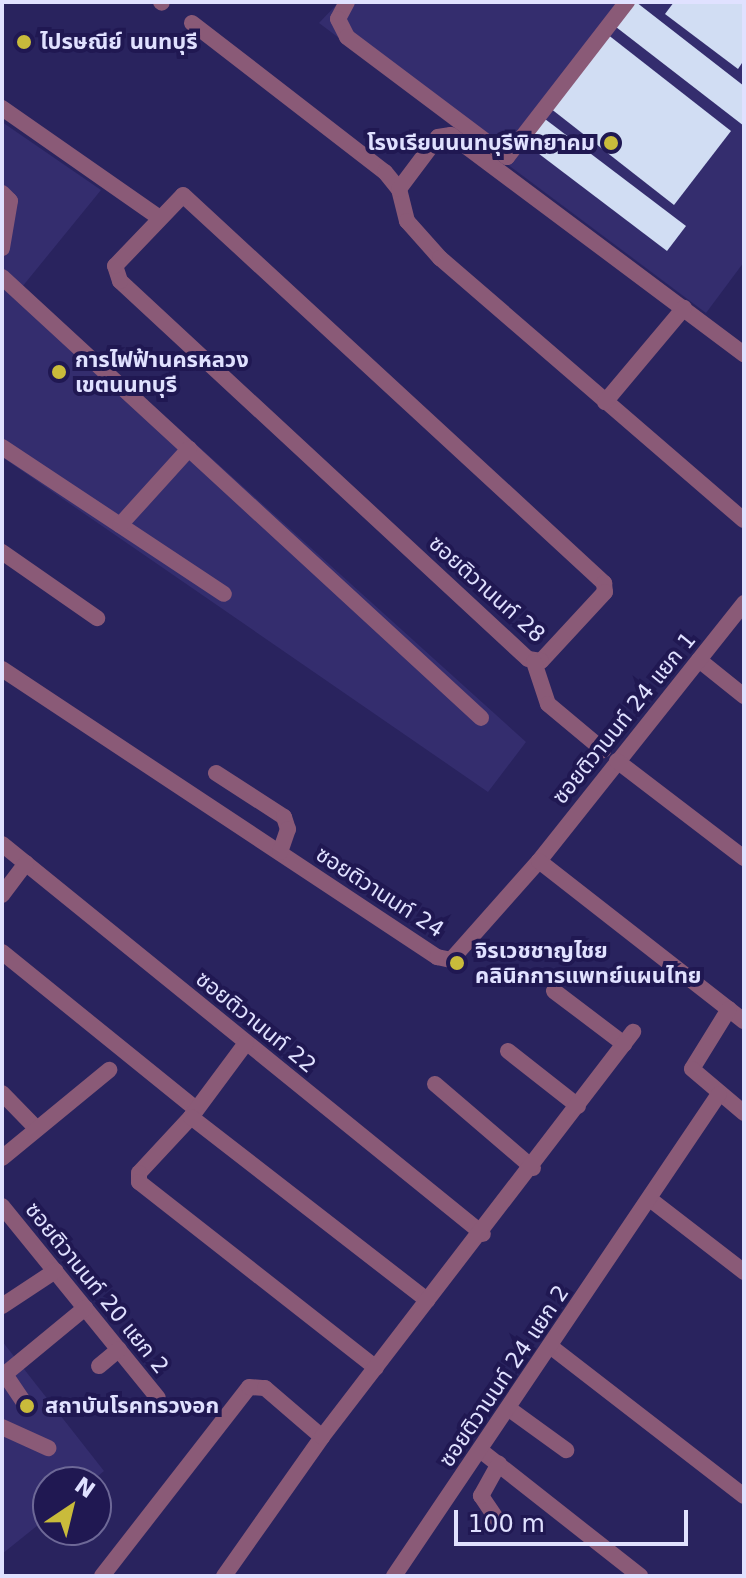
<!DOCTYPE html>
<html>
<head>
<meta charset="utf-8">
<style>
	body { margin:0 }
	#map { position:relative; width:746px; height:1578px; overflow:hidden; background:#29235e; font-family:"DejaVu Sans","Noto Sans Thai",sans-serif }
	div>[style] { position:absolute }
	[style*='--x'] { left:calc(var(--x)*1px); top:calc(var(--y)*1px); width:calc(var(--w)*1px); rotate:calc(var(--a)*1deg) }
	.built>* { inset:0; background:#342d6e }
	.building>* { inset:0; background:#d1ddf3 }
	.minor>* { height:16px; margin:-8px; padding:0 8px; transform-origin:8px; border-radius:8px; background:#8a5a77 }
	.dots>* { width:22px; height:22px; translate:-50% -50%; box-sizing:border-box; border:4px solid #201852; border-radius:50% }
	span { translate:-50% -50%; white-space:nowrap; text-align:center; line-height:1.15; -webkit-text-stroke:8px #201852; paint-order:stroke }
	.poi-label { font-size:22px; color:#e0e1ff; font-weight:700 }
	.left { translate:0 -50%; text-align:left }
	.right { translate:-100% -50%; text-align:right }
	.street-label { font-size:22px; color:#e0e1ff }
	.frame { position:absolute; inset:0; border:4px solid #e0e1ff; pointer-events:none }
	.north { position:absolute; left:32px; top:1466px; width:80px; height:80px; box-sizing:border-box; background:#201852; border:2px solid #6d6897; border-radius:50%; rotate:35deg; font-size:22px; font-weight:700; line-height:32px; text-align:center; color:#e0e1ff }
	.north::after { content:''; display:block; margin:auto; width:28px; height:36px; background:#c9bb3b; clip-path:polygon(50% 0,100% 100%,50% 72%,0 100%) }
	.scale { position:absolute; left:454px; top:1510px; width:234px; height:36px; box-sizing:border-box; border:4px solid #e0e1ff; border-top:0; padding-left:10px; font-size:24px; line-height:28px; white-space:nowrap; color:#e0e1ff; -webkit-text-stroke:6px #201852; paint-order:stroke }
</style>
</head>
<body>
<div id="map">
	<div class="built">
		<i style="clip-path:polygon(339px 2px,744px 2px,744px 262px,706px 313px,319px 23px)"></i>
		<i style="clip-path:polygon(2px 122px,101px 190px,22px 287px,526px 742px,488px 792px,2px 457px)"></i>
		<i style="clip-path:polygon(2px 1341px,104px 1471px,91px 1482px,48px 1482px,48px 1517px,2px 1554px)"></i>
	</div>
	<div class="building">
		<i style="clip-path:polygon(636px 2px,744px 86px,744px 126px,616px 27px)"></i>
		<i style="clip-path:polygon(674px 2px,744px 2px,744px 60px,738px 69px,665px 14px)"></i>
		<i style="clip-path:polygon(607px 34px,731px 131px,674px 205px,550px 108px)"></i>
		<i style="clip-path:polygon(545px 119px,686px 226px,667px 251px,526px 144px)"></i>
	</div>
	<div class="minor">
		<i style="--x:161;--y:2;--w:1;--a:45"></i>
		<i style="--x:347;--y:2;--w:19;--a:118"></i>
		<i style="--x:338;--y:19;--w:20;--a:63"></i>
		<i style="--x:347;--y:37;--w:200;--a:36.9"></i>
		<i style="--x:507;--y:157;--w:196;--a:-52.3"></i>
		<i style="--x:192;--y:23;--w:244;--a:37.7"></i>
		<i style="--x:385;--y:172;--w:22;--a:51"></i>
		<i style="--x:399;--y:189;--w:33;--a:76"></i>
		<i style="--x:407;--y:221;--w:50;--a:48.3"></i>
		<i style="--x:440;--y:258;--w:401;--a:40.8"></i>
		<i style="--x:2;--y:108;--w:189;--a:34.9"></i>
		<i style="--x:399;--y:189;--w:65;--a:-53.1"></i>
		<i style="--x:438;--y:137;--w:13;--a:-9"></i>
		<i style="--x:451;--y:135;--w:366;--a:36.8"></i>
		<i style="--x:2;--y:193;--w:11;--a:45"></i>
		<i style="--x:10;--y:201;--w:48;--a:99.7"></i>
		<i style="--x:183;--y:195;--w:573;--a:42.66"></i>
		<i style="--x:604;--y:583;--w:9;--a:84"></i>
		<i style="--x:605;--y:592;--w:94;--a:132.8"></i>
		<i style="--x:541;--y:661;--w:13;--a:-171"></i>
		<i style="--x:528;--y:659;--w:556;--a:-137.19"></i>
		<i style="--x:120;--y:281;--w:16;--a:-108"></i>
		<i style="--x:115;--y:266;--w:98;--a:-46.2"></i>
		<i style="--x:2;--y:277;--w:651;--a:42.63"></i>
		<i style="--x:605;--y:402;--w:123;--a:-50"></i>
		<i style="--x:2;--y:447;--w:266;--a:33.5"></i>
		<i style="--x:120;--y:525;--w:103;--a:-47.8"></i>
		<i style="--x:2;--y:552;--w:116;--a:34.8"></i>
		<i style="--x:699;--y:660;--w:58;--a:38.7"></i>
		<i style="--x:534;--y:662;--w:44;--a:71.6"></i>
		<i style="--x:548;--y:704;--w:72;--a:39.9"></i>
		<i style="--x:2;--y:669;--w:522;--a:33.51"></i>
		<i style="--x:437;--y:957;--w:14;--a:12"></i>
		<i style="--x:451;--y:960;--w:132;--a:-48.4"></i>
		<i style="--x:539;--y:861;--w:330;--a:-51.5"></i>
		<i style="--x:617;--y:761;--w:160;--a:37.4"></i>
		<i style="--x:216;--y:773;--w:81;--a:32.9"></i>
		<i style="--x:284;--y:817;--w:13;--a:72"></i>
		<i style="--x:288;--y:829;--w:24;--a:109"></i>
		<i style="--x:2;--y:844;--w:619;--a:39.04"></i>
		<i style="--x:539;--y:861;--w:260;--a:38"></i>
		<i style="--x:2;--y:895;--w:40;--a:-53"></i>
		<i style="--x:2;--y:952;--w:250;--a:39"></i>
		<i style="--x:554;--y:991;--w:88;--a:37.1"></i>
		<i style="--x:729;--y:1009;--w:70;--a:121.7"></i>
		<i style="--x:692;--y:1069;--w:68;--a:40.2"></i>
		<i style="--x:246;--y:1043;--w:92;--a:126.6"></i>
		<i style="--x:191;--y:1117;--w:76;--a:132.9"></i>
		<i style="--x:139;--y:1173;--w:9;--a:90"></i>
		<i style="--x:139;--y:1182;--w:301;--a:38.1"></i>
		<i style="--x:508;--y:1051;--w:89;--a:38.2"></i>
		<i style="--x:435;--y:1084;--w:129;--a:40.6"></i>
		<i style="--x:2;--y:1093;--w:50;--a:45.8"></i>
		<i style="--x:191;--y:1117;--w:299;--a:37.8"></i>
		<i style="--x:2;--y:1158;--w:139;--a:-39.4"></i>
		<i style="--x:651;--y:1200;--w:118;--a:37.7"></i>
		<i style="--x:2;--y:1206;--w:247;--a:50.9"></i>
		<i style="--x:2;--y:1306;--w:64;--a:-33.4"></i>
		<i style="--x:550;--y:1346;--w:245;--a:37.7"></i>
		<i style="--x:99;--y:1366;--w:26;--a:-40"></i>
		<i style="--x:23;--y:1401;--w:32;--a:-124"></i>
		<i style="--x:5;--y:1374;--w:104;--a:-39.5"></i>
		<i style="--x:508;--y:1408;--w:72;--a:35.9"></i>
		<i style="--x:2;--y:1427;--w:51;--a:24.5"></i>
		<i style="--x:480;--y:1450;--w:204;--a:38.2"></i>
		<i style="--x:496;--y:1518;--w:27;--a:-124"></i>
		<i style="--x:481;--y:1496;--w:37;--a:-61"></i>
		<i style="--x:102;--y:1576;--w:239;--a:-52.1"></i>
		<i style="--x:249;--y:1387;--w:16;--a:4"></i>
		<i style="--x:265;--y:1388;--w:75;--a:40.7"></i>
		<i style="--x:224;--y:1576;--w:170;--a:-54.8"></i>
		<i style="--x:322;--y:1437;--w:511;--a:-52.48"></i>
		<i style="--x:394;--y:1576;--w:581;--a:-56.01"></i>
	</div>
	<div class="dots">
		<i style="left:24px;top:42px;background:#c9bb3b"></i>
		<i style="left:611px;top:143px;background:#c9bb3b"></i>
		<i style="left:59px;top:372px;background:#c9bb3b"></i>
		<i style="left:457px;top:963px;background:#c9bb3b"></i>
		<i style="left:27px;top:1406px;background:#c9bb3b"></i>
	</div>
	<div class="poi-label">
		<span class="left" style="left:40px;top:42px">ไปรษณีย์ นนทบุรี</span>
		<span class="right" style="left:595px;top:143px">โรงเรียนนนทบุรีพิทยาคม</span>
		<span class="left" style="left:75px;top:372px">การไฟฟ้านครหลวง<br>เขตนนทบุรี</span>
		<span class="left" style="left:475px;top:963px">จิรเวชชาญไชย<br>คลินิกการแพทย์แผนไทย</span>
		<span class="left" style="left:45px;top:1406px">สถาบันโรคทรวงอก</span>
	</div>
	<div class="street-label">
		<span style="left:487px;top:589px;rotate:42deg">ซอยติวานนท์ 28</span>
		<span style="left:624px;top:718px;rotate:-51deg">ซอยติวานนท์ 24 แยก 1</span>
		<span style="left:380px;top:892px;rotate:33deg">ซอยติวานนท์ 24</span>
		<span style="left:256px;top:1022px;rotate:39deg">ซอยติวานนท์ 22</span>
		<span style="left:97px;top:1288px;rotate:51deg">ซอยติวานนท์ 20 แยก 2</span>
		<span style="left:504px;top:1376px;rotate:-56deg">ซอยติวานนท์ 24 แยก 2</span>
	</div>
	<div class="frame"></div>
	<div class="north">N</div>
	<div class="scale">100 m</div>
</div>
</body>
</html>
